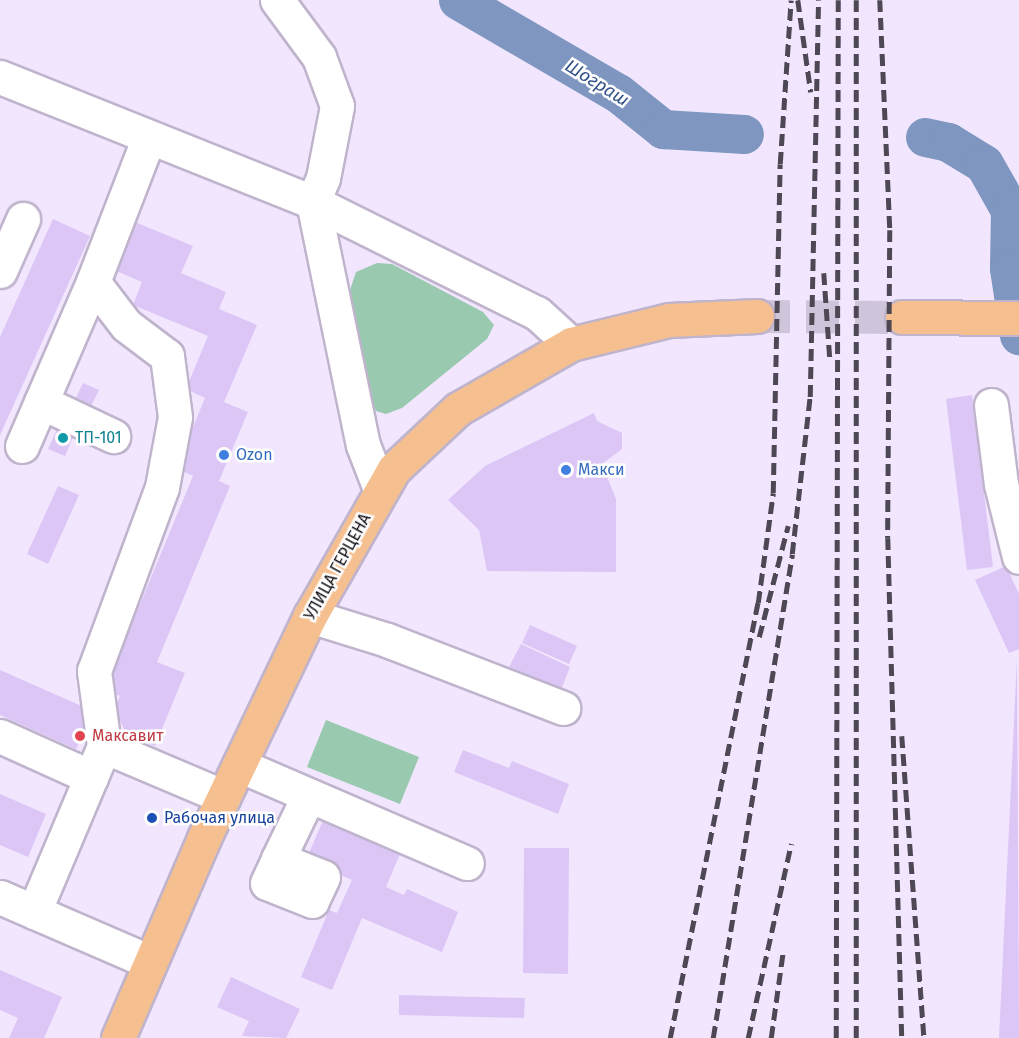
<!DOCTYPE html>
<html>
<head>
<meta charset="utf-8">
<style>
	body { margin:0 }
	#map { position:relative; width:1019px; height:1038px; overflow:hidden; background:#f1e6fe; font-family:"Fira Sans",sans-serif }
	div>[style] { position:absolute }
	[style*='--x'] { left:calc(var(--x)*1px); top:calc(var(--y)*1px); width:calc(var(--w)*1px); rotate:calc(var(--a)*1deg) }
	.green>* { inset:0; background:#99c9af }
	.river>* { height:39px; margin:-19.5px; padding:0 19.5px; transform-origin:19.5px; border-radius:19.5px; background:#7e96c0 }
	.building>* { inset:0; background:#dcc6f6 }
	.major-tunnel>* { height:33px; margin-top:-16.5px; transform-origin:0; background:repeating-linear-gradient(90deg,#cfc5db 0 33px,transparent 0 49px) }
	.roads { filter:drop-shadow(2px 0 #bfb4cc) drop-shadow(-2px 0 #bfb4cc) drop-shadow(0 2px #bfb4cc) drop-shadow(0 -2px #bfb4cc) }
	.minor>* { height:33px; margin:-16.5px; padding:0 16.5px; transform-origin:16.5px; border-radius:16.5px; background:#fff }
	.major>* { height:33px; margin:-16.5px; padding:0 16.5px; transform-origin:16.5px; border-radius:16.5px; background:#f6bf8f }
	.rail>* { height:4.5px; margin-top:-2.25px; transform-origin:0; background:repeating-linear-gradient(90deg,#4e4854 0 12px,transparent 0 18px) }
	.dots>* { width:16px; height:16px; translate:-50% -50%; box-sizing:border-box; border:3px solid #fff; border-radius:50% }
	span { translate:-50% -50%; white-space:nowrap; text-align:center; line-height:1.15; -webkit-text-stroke:5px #fff; paint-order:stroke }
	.culture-label { font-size:16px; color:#0d838f }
	.left { translate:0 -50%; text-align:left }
	.shop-label { font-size:16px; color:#366cbe }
	.street-label { font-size:16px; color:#0e0b12 }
	.health-label { font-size:16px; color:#be3a42 }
	.transit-label { font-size:16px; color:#164399 }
	.water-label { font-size:18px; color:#335289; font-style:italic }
</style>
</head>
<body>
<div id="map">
	<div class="green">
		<i style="clip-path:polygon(377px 263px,392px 264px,483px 312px,494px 325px,487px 339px,402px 408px,386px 414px,376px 411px,367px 394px,349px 293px,356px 272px)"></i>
		<i style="clip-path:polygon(326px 720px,419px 757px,400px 804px,307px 767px)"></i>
	</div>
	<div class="river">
		<i style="--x:458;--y:0;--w:185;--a:30.2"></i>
		<i style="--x:618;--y:93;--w:58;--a:38.7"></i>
		<i style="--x:663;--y:129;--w:81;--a:3.5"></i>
		<i style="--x:925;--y:137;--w:24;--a:12"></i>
		<i style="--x:948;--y:142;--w:42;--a:31.4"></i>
		<i style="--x:984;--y:164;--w:53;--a:60.5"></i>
		<i style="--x:1010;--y:210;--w:58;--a:91"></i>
		<i style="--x:1009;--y:268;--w:68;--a:81.5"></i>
	</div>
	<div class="building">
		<i style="clip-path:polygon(53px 219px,90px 236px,0 435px,0 337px)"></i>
		<i style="clip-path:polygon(135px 222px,193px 246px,181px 273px,226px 292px,219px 309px,257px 325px,224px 402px,248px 412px,219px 481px,230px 486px,157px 662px,185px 673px,155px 746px,127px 735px,114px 709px,120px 696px,105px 689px,193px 476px,176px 468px,205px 398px,186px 389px,208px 336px,133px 305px,142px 282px,114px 270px)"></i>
		<i style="clip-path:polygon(83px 383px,99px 390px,88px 412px,73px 404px)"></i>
		<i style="clip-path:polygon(972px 395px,993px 567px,967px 570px,946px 399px)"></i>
		<i style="clip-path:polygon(594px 413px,597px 421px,622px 433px,622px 449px,602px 464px,616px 499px,616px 572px,487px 571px,479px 530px,448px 500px,485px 466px)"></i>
		<i style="clip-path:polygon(61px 420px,77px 428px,65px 456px,48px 449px)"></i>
		<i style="clip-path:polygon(58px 486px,79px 495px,48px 564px,27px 554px)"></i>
		<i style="clip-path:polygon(1006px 566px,1019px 594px,1019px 649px,1009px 653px,975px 580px)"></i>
		<i style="clip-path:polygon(530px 625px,577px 646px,569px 664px,522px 643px)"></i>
		<i style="clip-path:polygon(521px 644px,570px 667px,561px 690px,509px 667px)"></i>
		<i style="clip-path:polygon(1017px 658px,1019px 1038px,999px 1038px)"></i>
		<i style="clip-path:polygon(0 670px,93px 711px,76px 749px,0 715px)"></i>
		<i style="clip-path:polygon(463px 750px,509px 768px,512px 761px,569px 784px,558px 814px,454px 772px)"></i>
		<i style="clip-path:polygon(0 794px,46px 814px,28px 857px,0 845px)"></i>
		<i style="clip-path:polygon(324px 818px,403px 847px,386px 887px,404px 895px,407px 889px,458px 912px,442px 952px,362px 918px,332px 990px,301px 977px,329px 910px,337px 913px,352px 880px,306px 860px)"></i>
		<i style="clip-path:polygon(524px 848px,569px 848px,568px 974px,523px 973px)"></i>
		<i style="clip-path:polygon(0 970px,62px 997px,44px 1038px,9px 1038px,18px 1018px,0 1010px)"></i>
		<i style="clip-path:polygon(231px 977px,300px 1009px,286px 1038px,242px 1036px,249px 1021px,217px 1007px)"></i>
		<i style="clip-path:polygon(399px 995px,525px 998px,524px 1018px,399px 1015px)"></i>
	</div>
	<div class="major-tunnel">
		<i style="--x:757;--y:316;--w:145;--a:0.4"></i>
	</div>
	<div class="roads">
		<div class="minor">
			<i style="--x:277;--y:0;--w:71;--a:53.6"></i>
			<i style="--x:319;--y:57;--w:52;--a:69.8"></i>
			<i style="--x:337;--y:106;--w:73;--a:101"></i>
			<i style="--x:323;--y:178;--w:26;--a:113"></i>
			<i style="--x:313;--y:202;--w:248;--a:78.4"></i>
			<i style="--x:363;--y:445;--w:47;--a:68.9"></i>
			<i style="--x:0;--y:77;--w:337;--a:21.8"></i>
			<i style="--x:313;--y:202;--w:250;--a:26.4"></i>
			<i style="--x:537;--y:313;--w:46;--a:42.4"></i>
			<i style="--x:0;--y:271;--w:57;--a:-66.1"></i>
			<i style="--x:41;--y:402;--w:80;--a:25.3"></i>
			<i style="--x:991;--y:405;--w:80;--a:82.8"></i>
			<i style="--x:1001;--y:484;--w:75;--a:76.1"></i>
			<i style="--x:22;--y:446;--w:179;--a:-66.6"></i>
			<i style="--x:310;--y:616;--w:81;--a:17.3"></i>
			<i style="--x:387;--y:640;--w:189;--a:21.1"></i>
			<i style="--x:0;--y:736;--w:100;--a:24.3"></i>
			<i style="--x:104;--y:746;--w:130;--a:23"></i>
			<i style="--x:239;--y:765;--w:248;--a:23.3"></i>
			<i style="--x:278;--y:859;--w:48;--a:21.8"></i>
			<i style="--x:323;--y:877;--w:26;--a:115"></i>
			<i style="--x:312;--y:901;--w:48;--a:-158.2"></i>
			<i style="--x:267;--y:883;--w:26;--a:-65"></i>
			<i style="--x:278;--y:859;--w:69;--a:-64.2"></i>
			<i style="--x:0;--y:897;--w:163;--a:23.4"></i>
			<i style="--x:34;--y:912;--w:180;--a:-67.1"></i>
			<i style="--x:104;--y:746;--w:76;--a:-97.6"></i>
			<i style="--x:94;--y:671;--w:196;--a:-69.7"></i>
			<i style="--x:162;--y:487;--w:71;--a:-79.5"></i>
			<i style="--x:175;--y:417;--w:62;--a:-97.5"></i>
			<i style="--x:167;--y:356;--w:51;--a:-142.9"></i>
			<i style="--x:126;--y:325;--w:54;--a:-127.5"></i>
			<i style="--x:93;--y:282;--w:155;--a:-68.9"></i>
		</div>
		<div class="major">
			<i style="--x:902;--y:317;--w:117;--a:0.5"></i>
			<i style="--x:118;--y:1038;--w:218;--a:-66.7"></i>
			<i style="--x:204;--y:838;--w:246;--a:-64.5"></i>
			<i style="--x:310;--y:616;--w:169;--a:-60.3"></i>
			<i style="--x:394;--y:469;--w:88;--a:-43.2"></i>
			<i style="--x:458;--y:409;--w:130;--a:-29.9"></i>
			<i style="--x:571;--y:344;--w:101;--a:-13.8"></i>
			<i style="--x:669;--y:320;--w:88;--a:-2.6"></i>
		</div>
	</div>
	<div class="rail">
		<i style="--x:798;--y:0;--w:93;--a:82"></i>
		<i style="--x:880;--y:0;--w:230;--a:87.5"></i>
		<i style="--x:890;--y:230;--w:308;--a:90.4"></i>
		<i style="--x:888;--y:538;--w:500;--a:88.4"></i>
		<i style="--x:824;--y:273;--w:86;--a:86"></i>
		<i style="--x:759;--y:637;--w:115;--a:-75.4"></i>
		<i style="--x:902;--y:736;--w:303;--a:85.8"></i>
		<i style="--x:670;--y:1038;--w:444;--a:-78.6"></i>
		<i style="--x:758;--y:603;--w:111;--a:-82.2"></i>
		<i style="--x:773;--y:493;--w:329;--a:-88.8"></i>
		<i style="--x:780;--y:164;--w:164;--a:-86.2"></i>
		<i style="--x:713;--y:1038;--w:490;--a:-80.7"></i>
		<i style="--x:792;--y:554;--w:158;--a:-83.5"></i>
		<i style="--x:810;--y:397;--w:397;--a:-88.8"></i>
		<i style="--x:748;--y:1038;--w:199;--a:-77.5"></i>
		<i style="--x:771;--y:1038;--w:88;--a:-82.1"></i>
		<i style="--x:836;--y:1038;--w:1038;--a:-89.89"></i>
		<i style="--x:856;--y:1038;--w:1038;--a:-90"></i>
	</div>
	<div class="dots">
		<i style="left:63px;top:438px;background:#0f9aa8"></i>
		<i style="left:224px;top:455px;background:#3f7fe0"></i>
		<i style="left:566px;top:470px;background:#3f7fe0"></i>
		<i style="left:80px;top:736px;background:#e0444e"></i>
		<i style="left:152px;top:818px;background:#1a4fb4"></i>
	</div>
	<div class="culture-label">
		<span class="left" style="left:75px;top:438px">ТП-101</span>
	</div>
	<div class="shop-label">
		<span class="left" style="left:236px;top:455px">Ozon</span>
		<span class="left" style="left:578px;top:470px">Макси</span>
	</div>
	<div class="street-label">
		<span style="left:338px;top:567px;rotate:-61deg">УЛИЦА ГЕРЦЕНА</span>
	</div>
	<div class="health-label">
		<span class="left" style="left:92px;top:736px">Максавит</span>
	</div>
	<div class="transit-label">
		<span class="left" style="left:164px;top:818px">Рабочая улица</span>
	</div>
	<div class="water-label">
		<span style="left:597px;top:83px;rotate:32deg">Шограш</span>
	</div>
</div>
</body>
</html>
